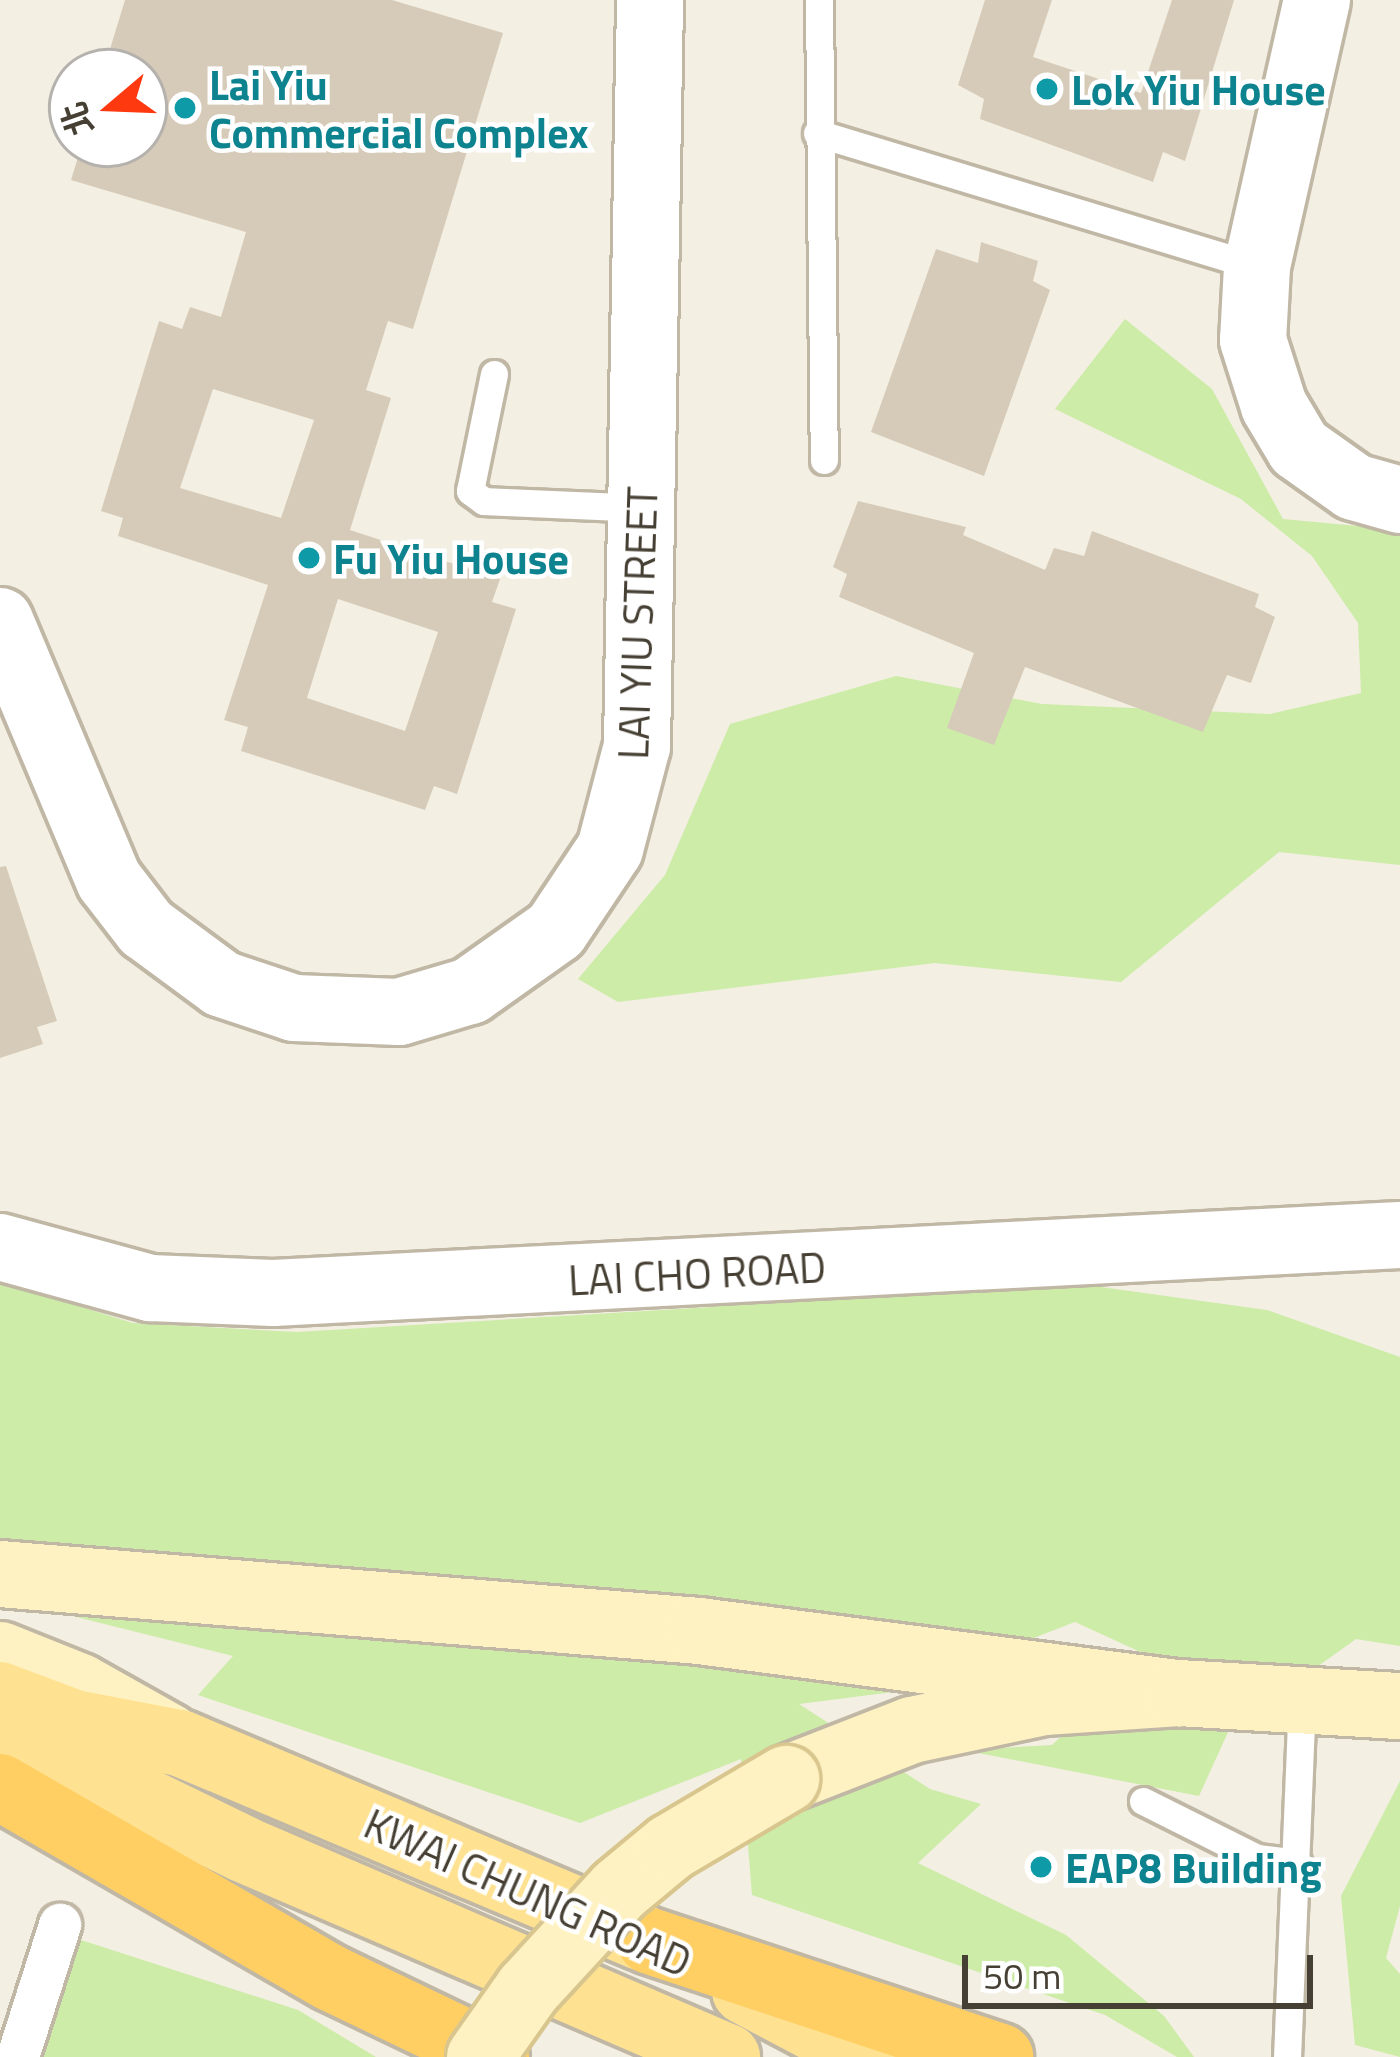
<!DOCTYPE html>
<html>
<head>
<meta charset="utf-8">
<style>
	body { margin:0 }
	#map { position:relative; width:1400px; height:2057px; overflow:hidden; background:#f4efe3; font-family:"Titillium Web","Noto Sans TC",sans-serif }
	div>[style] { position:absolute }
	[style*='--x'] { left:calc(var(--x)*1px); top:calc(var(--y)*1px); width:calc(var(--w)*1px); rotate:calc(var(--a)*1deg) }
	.green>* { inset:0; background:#cceca8 }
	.building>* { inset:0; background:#d6cbb8 }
	.roads { filter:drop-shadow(3px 0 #c0b7a5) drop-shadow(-3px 0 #c0b7a5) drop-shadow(0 3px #c0b7a5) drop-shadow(0 -3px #c0b7a5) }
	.service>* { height:27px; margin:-13.5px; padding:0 13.5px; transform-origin:13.5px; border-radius:13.5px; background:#fff }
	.pedestrian>* { height:42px; margin:-21px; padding:0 21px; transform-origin:21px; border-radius:21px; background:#fff }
	.tertiary>* { height:66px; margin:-33px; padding:0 33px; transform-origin:33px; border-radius:33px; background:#fff }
	.secondary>* { height:66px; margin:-33px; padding:0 33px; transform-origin:33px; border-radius:33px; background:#fff2c2 }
	.primary>* { height:66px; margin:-33px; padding:0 33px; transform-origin:33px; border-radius:33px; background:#ffe291 }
	.motorway>* { height:66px; margin:-33px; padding:0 33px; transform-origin:33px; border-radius:33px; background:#ffcf63 }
	.bridges { filter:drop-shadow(3px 0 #d8c68e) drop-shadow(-3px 0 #d8c68e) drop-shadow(0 3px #d8c68e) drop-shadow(0 -3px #d8c68e) }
	.secondary-bridge>* { height:66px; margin:-33px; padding:0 33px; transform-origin:33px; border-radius:33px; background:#fff2c2 }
	.dots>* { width:33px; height:33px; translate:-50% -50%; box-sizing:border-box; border:6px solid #fff; border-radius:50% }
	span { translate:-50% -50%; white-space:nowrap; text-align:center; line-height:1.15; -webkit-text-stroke:9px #fff; paint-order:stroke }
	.culture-label { font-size:42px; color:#0d838f; font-weight:700 }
	.left { translate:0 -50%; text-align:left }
	.street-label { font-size:42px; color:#463f33 }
	.north { position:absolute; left:48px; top:48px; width:120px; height:120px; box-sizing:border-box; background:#fff; border:3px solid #b5b2ad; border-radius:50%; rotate:251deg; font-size:33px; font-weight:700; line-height:48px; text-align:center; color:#463f33 }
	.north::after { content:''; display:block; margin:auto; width:42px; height:54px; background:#ff390f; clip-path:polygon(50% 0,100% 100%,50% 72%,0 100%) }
	.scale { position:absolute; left:962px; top:1955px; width:351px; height:54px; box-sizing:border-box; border:6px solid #463f33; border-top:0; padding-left:15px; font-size:36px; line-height:42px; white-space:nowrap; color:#463f33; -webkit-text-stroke:9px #fff; paint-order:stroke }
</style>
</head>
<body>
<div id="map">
	<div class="green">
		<i style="clip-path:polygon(1125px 319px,1212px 389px,1283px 519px,1400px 530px,1400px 865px,1279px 852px,1121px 982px,935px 963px,618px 1002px,578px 979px,665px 875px,730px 724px,896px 676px,1042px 704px,1270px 714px,1361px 693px,1358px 623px,1312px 556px,1241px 499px,1055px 409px)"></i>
		<i style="clip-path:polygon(999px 1273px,1267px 1310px,1400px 1357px,1400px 1646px,1356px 1639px,1229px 1730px,1199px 1796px,963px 1750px,1052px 1745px,1147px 1655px,1075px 1622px,893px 1692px,799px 1704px,930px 1789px,981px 1804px,918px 1863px,1066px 1935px,1164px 2016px,1194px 2057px,1177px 2057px,1105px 2015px,752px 1895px,741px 1759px,580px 1823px,198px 1695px,233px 1656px,0 1598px,0 1282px,133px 1323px,297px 1332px,712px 1307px)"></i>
		<i style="clip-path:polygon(1400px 1781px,1400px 1906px,1386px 1958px,1400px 1974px,1400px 2057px,1355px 2045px,1341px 1896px)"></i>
		<i style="clip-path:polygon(78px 1939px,298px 2010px,376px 2057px,40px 2057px)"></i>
	</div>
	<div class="building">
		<i style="clip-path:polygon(evenodd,125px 0,392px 0,503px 33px,413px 329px,388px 321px,366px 390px,391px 398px,350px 530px,500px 579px,492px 602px,516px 609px,457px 794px,434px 786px,425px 810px,241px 751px,248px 727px,224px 720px,268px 585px,118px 536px,123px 518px,101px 511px,159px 321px,182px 329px,190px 307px,221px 317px,246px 232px,71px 180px,82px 144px,144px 144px,144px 72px,103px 72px,125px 0,213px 389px,314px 420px,281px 518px,180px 488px,213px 389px,125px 0,338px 599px,438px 632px,405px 731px,307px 698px,338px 599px)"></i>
		<i style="clip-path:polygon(985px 0,1052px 0,1033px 57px,1141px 93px,1172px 0,1234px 0,1185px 161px,1163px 152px,1153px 182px,980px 119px,984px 99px,958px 85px)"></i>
		<i style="clip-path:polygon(981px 242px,1038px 261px,1033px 281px,1050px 290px,984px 476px,871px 432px,936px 249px,978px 263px)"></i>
		<i style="clip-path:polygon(858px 501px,966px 527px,963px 535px,1045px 570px,1054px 548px,1084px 556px,1092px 531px,1259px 594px,1255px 607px,1275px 617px,1251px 683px,1227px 675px,1203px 732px,1025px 667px,994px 745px,947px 728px,974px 653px,839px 597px,847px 574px,833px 567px)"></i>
		<i style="clip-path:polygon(6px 866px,57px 1021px,37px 1027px,43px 1044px,0 1058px,0 867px)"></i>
	</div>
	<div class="roads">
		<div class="service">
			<i style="--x:819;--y:0;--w:460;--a:89.4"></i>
			<i style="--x:817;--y:133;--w:460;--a:16.9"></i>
			<i style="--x:494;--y:374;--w:119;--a:101.6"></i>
			<i style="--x:470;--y:491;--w:17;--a:36"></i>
			<i style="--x:484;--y:501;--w:158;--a:2.5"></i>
			<i style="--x:1143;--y:1801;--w:127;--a:26.6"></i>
			<i style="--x:1257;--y:1858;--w:41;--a:7"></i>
			<i style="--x:1287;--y:2057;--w:357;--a:-87.6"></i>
		</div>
		<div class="pedestrian">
			<i style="--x:18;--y:2057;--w:139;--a:-72.3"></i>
		</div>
		<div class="tertiary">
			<i style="--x:1317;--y:0;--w:274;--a:102.7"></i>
			<i style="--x:1257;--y:267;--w:73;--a:93.1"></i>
			<i style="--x:1253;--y:340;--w:69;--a:72.3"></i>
			<i style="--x:1274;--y:406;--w:49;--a:59.2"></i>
			<i style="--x:1299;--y:448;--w:67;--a:35.3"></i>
			<i style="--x:1354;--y:487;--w:48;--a:15.8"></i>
			<i style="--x:0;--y:621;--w:281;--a:67.2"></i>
			<i style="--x:109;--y:880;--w:61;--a:52.4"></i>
			<i style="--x:146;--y:928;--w:94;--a:36.4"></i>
			<i style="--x:222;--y:984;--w:76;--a:18.4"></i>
			<i style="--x:294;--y:1008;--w:105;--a:2.2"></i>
			<i style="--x:399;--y:1012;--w:74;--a:-16.5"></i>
			<i style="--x:470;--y:991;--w:105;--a:-35.3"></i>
			<i style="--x:556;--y:930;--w:97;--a:-56.3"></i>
			<i style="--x:610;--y:849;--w:106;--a:-75.3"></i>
			<i style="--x:637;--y:746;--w:746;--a:-89"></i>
			<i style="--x:0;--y:1247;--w:156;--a:15.3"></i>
			<i style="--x:150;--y:1288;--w:123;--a:2.3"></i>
			<i style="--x:273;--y:1293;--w:1128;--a:-2.95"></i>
		</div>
		<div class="secondary">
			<i style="--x:0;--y:1574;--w:701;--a:4.66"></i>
			<i style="--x:699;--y:1631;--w:484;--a:7.4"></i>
			<i style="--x:0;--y:1655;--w:86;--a:21.8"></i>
			<i style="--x:80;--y:1687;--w:102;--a:29.3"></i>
			<i style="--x:786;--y:1779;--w:135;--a:-21.3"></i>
			<i style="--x:912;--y:1730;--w:135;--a:-12"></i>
			<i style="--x:1044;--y:1702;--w:135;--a:-3.8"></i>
			<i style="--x:1179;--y:1693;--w:221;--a:3.4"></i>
		</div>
		<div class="primary">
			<i style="--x:0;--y:1695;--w:79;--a:20.7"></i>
			<i style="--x:74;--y:1723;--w:108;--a:10.7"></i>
			<i style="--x:180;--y:1743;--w:502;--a:22.84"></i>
			<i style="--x:19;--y:1740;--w:249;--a:25.9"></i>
			<i style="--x:243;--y:1849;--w:527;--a:23.26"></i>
			<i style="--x:745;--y:1991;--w:140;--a:28"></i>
		</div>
		<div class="motorway">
			<i style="--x:0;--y:1787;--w:382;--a:30"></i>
			<i style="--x:331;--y:1978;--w:183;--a:25.6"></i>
			<i style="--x:650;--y:1941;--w:369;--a:18.3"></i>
		</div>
	</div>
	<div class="bridges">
		<div class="secondary-bridge">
			<i style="--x:480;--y:2057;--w:83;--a:-54.8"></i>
			<i style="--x:528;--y:1989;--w:134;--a:-47.4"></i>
			<i style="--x:619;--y:1890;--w:67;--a:-39.6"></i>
			<i style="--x:671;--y:1847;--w:134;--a:-30.6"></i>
		</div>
	</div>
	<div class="dots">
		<i style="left:1047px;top:89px;background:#0f9aa8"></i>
		<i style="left:185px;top:108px;background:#0f9aa8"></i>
		<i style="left:309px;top:558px;background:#0f9aa8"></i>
		<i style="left:1041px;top:1867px;background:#0f9aa8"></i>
	</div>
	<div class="culture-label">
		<span class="left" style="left:209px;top:108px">Lai Yiu<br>Commercial Complex</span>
		<span class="left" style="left:1071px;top:89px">Lok Yiu House</span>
		<span class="left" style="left:333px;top:558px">Fu Yiu House</span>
		<span class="left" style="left:1065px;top:1867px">EAP8 Building</span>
	</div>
	<div class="street-label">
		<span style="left:637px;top:623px;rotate:-88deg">LAI YIU STREET</span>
		<span style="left:697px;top:1273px;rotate:-3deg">LAI CHO ROAD</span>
		<span style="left:528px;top:1892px;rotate:24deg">KWAI CHUNG ROAD</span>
	</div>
	<div class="north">北</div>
	<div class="scale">50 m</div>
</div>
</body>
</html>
